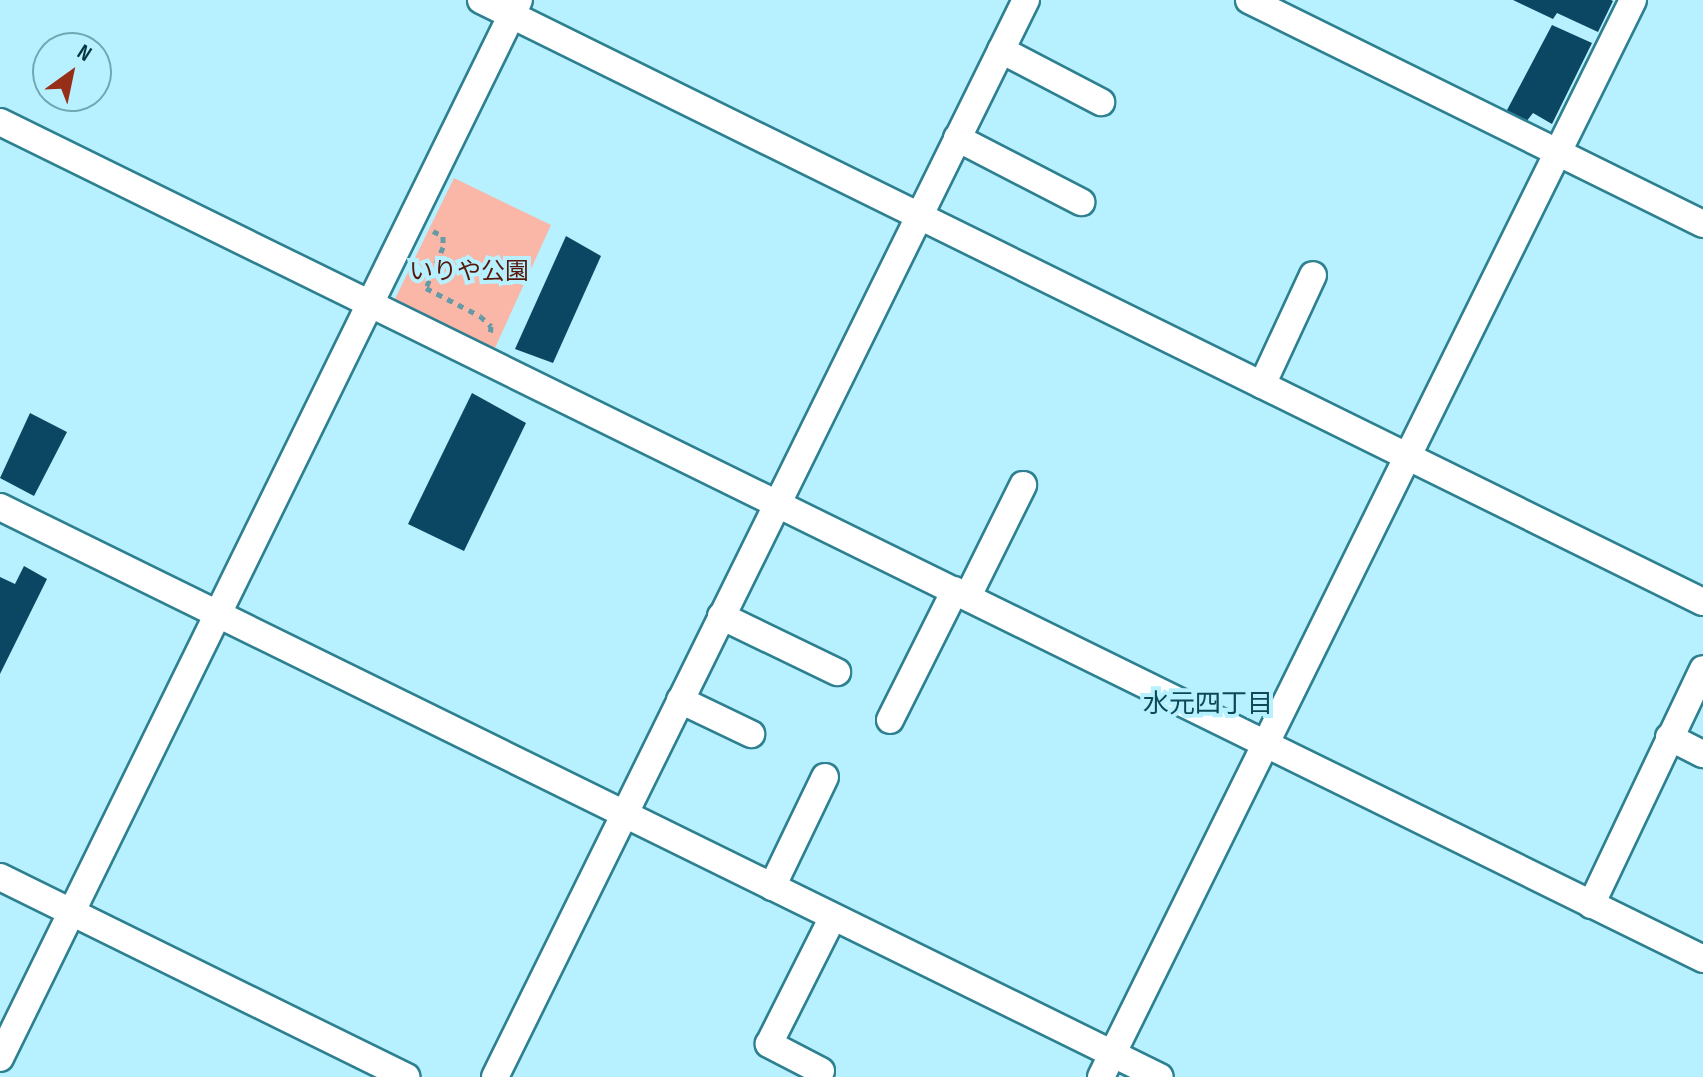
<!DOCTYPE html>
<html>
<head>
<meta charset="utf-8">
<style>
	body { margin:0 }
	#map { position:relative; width:1703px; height:1077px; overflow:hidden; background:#b7f1ff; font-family:"Sofia Sans Condensed","Noto Sans JP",sans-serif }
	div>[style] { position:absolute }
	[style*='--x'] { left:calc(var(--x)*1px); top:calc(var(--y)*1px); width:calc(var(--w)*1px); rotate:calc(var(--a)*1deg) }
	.green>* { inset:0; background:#fab6a6 }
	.building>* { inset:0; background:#0b4762 }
	.path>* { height:5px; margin-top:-2.5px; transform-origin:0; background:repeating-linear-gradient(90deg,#659ba7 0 6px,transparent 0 12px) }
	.roads { filter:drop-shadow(2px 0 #2e8091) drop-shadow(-2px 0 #2e8091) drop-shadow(0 2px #2e8091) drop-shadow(0 -2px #2e8091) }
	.minor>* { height:26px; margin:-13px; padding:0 13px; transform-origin:13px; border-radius:13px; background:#fff }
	span { translate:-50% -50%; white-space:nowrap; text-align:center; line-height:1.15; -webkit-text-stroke:8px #b7f1ff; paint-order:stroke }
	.park-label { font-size:24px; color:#571709 }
	.neighbourhood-label { font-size:26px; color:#0b4955 }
	.north { position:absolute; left:32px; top:32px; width:80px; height:80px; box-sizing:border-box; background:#b7f1ff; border:2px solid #70a7b3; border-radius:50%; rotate:33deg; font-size:22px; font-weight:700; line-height:32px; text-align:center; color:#063740 }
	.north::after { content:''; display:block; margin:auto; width:28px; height:36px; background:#972e17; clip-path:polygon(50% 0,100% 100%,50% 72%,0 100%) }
</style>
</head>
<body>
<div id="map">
	<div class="green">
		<i style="clip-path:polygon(454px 178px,551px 225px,494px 350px,393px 303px)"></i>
	</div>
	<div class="building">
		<i style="clip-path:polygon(1513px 0,1611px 0,1613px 1px,1598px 32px,1557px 13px,1553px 19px)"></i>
		<i style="clip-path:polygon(1552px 25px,1592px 43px,1552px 124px,1533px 113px,1526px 122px,1506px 112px)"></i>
		<i style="clip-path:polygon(566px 236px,601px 256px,553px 363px,515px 349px)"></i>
		<i style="clip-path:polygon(472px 393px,526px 423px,464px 551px,408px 524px)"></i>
		<i style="clip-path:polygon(30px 413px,67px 432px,34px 496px,0 478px)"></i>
		<i style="clip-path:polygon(24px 566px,47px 579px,0 674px,0 577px,15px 584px)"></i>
	</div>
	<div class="path">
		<i style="--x:433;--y:231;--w:11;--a:27"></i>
		<i style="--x:443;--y:236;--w:11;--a:90"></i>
		<i style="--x:443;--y:247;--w:44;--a:112.5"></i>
		<i style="--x:426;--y:288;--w:61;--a:27.4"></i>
		<i style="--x:480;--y:316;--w:15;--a:42"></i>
		<i style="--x:491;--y:326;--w:11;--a:95"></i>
		<i style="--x:412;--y:274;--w:19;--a:3"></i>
	</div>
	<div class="roads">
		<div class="minor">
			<i style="--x:481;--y:0;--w:1362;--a:26.23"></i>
			<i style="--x:1249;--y:0;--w:506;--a:26.26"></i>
			<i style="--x:1001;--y:50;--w:113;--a:27.5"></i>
			<i style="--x:0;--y:122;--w:1898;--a:26.17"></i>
			<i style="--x:957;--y:138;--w:140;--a:27.3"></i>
			<i style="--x:1262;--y:385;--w:121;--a:-65.1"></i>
			<i style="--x:0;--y:507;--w:1292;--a:26.17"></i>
			<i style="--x:968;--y:596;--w:124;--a:-63.6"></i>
			<i style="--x:721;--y:616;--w:129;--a:25.8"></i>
			<i style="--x:680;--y:700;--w:79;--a:25.6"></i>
			<i style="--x:890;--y:720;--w:145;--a:-63.4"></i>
			<i style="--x:1669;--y:737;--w:38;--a:27"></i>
			<i style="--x:0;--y:877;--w:453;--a:26.2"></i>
			<i style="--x:772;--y:887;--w:122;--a:-64.3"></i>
			<i style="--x:1591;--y:905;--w:261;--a:-64.6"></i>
			<i style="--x:0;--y:1058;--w:1178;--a:-63.87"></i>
			<i style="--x:821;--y:1071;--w:59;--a:-152.6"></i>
			<i style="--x:769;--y:1044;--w:142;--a:-63.3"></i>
			<i style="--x:495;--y:1077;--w:1201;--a:-63.76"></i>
			<i style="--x:1101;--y:1077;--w:1201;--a:-63.71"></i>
		</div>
	</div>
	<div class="park-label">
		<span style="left:469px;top:272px">いりや公園</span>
	</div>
	<div class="neighbourhood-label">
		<span style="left:1208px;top:705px">水元四丁目</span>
	</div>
	<div class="north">N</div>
</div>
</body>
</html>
